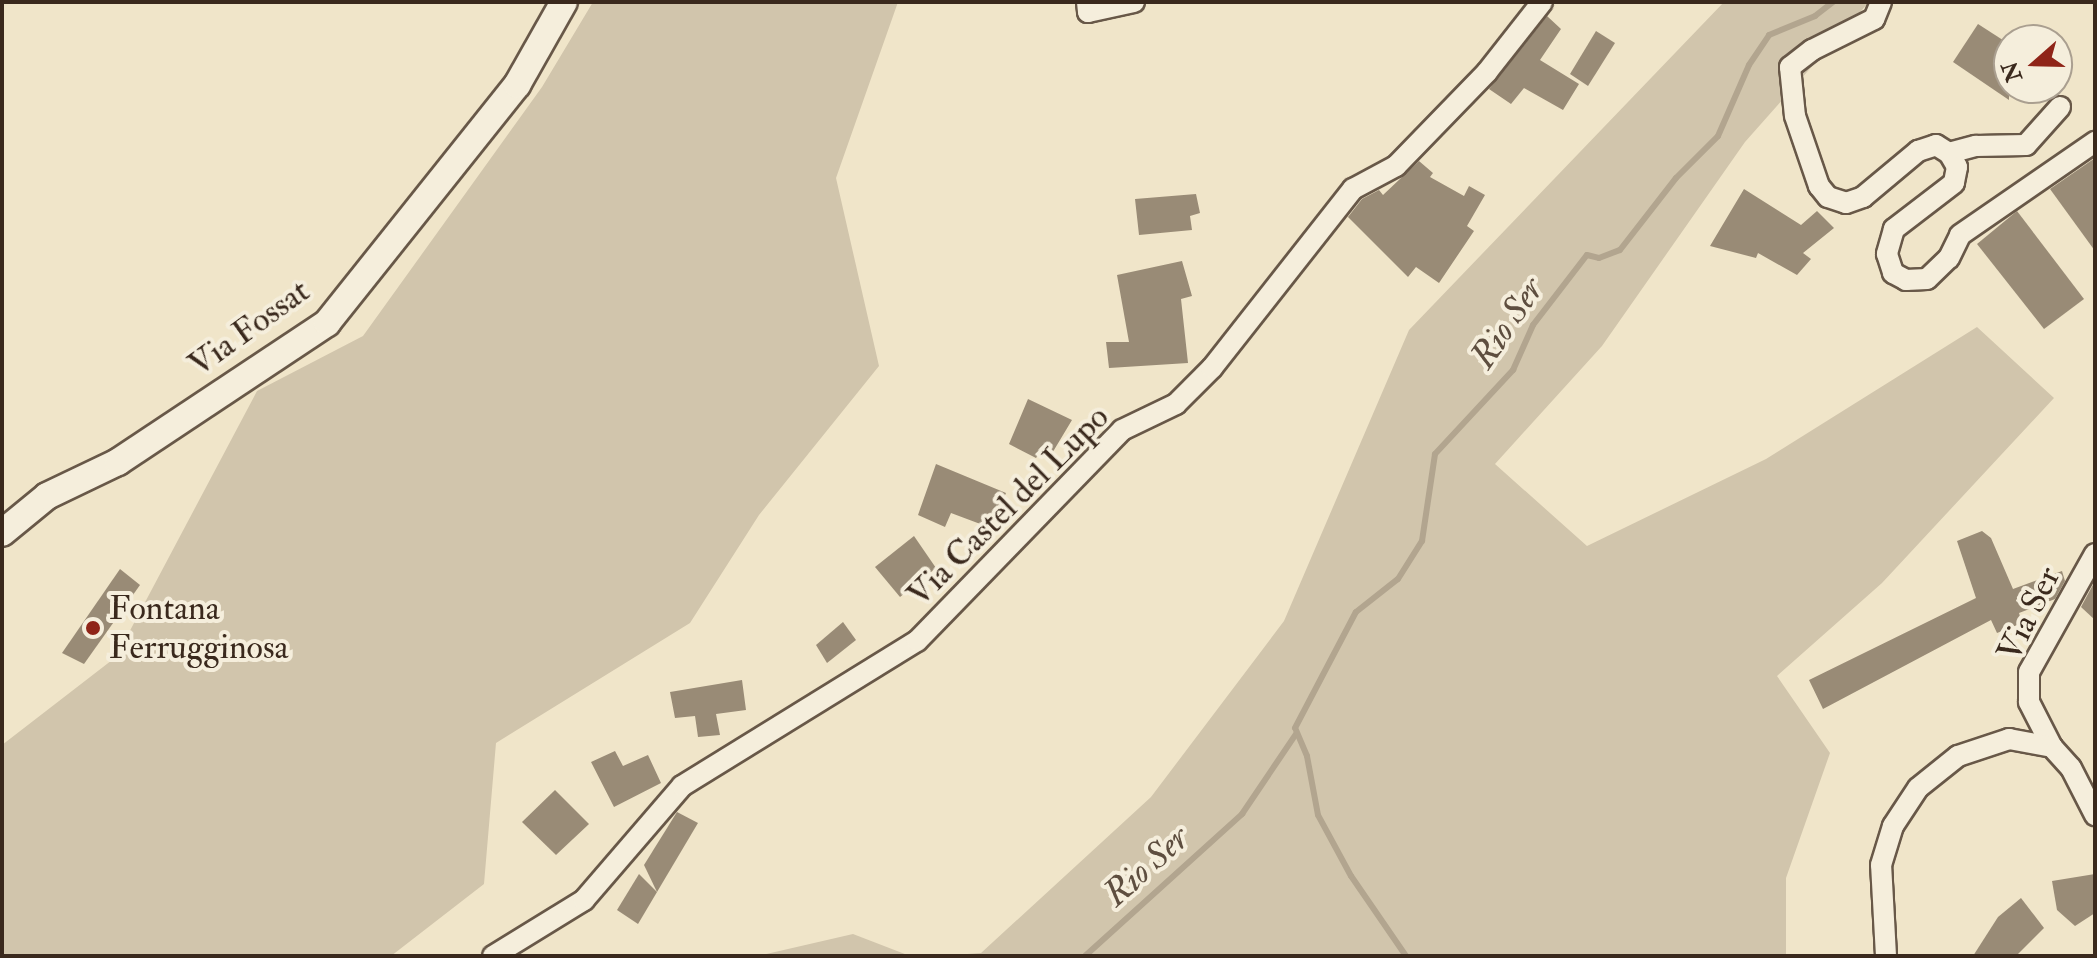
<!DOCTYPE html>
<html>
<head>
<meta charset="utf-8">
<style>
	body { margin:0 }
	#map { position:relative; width:2097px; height:958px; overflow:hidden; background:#f0e5c9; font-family:"IM FELL Double Pica",serif }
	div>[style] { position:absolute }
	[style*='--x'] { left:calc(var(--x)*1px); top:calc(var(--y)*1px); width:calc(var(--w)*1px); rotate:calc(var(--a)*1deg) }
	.green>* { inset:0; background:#d1c5ac }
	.stream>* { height:6px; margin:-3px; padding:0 3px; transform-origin:3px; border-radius:3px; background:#b2a58f }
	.building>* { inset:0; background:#998b76 }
	.roads { filter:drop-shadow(2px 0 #685848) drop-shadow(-2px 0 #685848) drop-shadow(0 2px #685848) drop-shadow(0 -2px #685848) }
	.minor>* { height:20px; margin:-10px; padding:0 10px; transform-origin:10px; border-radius:10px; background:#f5eedc }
	.tertiary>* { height:26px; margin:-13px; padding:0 13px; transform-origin:13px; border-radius:13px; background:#f5eedc }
	.dots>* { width:22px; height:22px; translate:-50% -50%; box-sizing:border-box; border:4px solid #f5eedc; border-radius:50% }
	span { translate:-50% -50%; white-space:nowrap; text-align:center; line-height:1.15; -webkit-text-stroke:8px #f5eedc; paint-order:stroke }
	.street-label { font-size:34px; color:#3a291d }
	.poi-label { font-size:34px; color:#3a291d }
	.left { translate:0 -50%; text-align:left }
	.water-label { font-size:36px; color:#5e4e3f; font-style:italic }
	.frame { position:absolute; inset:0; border:4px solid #3a291d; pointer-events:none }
	.north { position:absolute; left:1993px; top:24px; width:80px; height:80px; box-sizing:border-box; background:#f5eedc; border:2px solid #aa9f90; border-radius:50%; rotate:250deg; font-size:22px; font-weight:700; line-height:32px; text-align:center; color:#3a291d }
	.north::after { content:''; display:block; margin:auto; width:28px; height:36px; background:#8f2418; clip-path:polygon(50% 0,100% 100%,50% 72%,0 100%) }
</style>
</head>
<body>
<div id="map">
	<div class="green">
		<i style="clip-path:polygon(593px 2px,898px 2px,836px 178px,879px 366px,759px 515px,690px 623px,496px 743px,484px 884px,391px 956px,2px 956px,2px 745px,116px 657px,257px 391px,363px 336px,542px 87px)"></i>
		<i style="clip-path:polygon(1724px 2px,1869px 2px,1745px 142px,1602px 346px,1495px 464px,1587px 546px,1766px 459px,1977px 327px,2054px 398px,1882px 583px,1777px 676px,1830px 753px,1786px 878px,1786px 956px,940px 956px,981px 953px,1151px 797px,1284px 621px,1409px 330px)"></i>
		<i style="clip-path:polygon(853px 934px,910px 956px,758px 956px)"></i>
	</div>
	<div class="stream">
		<i style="--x:1085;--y:956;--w:212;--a:-42.1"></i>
		<i style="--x:1242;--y:814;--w:97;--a:-56"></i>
		<i style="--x:1406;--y:956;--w:97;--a:-124.5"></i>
		<i style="--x:1351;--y:876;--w:69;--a:-118.4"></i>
		<i style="--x:1318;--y:815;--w:60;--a:-100.6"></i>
		<i style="--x:1307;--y:756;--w:30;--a:-113"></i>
		<i style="--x:1295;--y:728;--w:131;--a:-62.3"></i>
		<i style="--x:1356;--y:612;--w:53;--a:-38.2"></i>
		<i style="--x:1398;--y:579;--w:45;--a:-57.7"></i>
		<i style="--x:1422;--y:541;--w:88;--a:-81.5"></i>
		<i style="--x:1435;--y:454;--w:115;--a:-47.1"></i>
		<i style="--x:1513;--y:370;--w:49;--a:-66"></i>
		<i style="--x:1533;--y:325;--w:88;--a:-52.4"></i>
		<i style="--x:1587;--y:255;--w:12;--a:14"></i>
		<i style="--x:1599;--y:258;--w:22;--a:-21"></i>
		<i style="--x:1620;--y:250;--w:91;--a:-52.1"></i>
		<i style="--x:1676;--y:178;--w:59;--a:-45"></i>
		<i style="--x:1718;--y:136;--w:77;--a:-66.4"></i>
		<i style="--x:1749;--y:65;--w:36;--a:-56"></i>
		<i style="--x:1769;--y:35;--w:50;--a:-22.4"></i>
		<i style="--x:1815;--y:16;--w:23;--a:-38"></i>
	</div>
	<div class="building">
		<i style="clip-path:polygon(1547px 16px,1561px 29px,1540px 60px,1579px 84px,1563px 110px,1524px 88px,1511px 104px,1489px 89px)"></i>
		<i style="clip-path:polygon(1978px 24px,2009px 44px,2009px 100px,1953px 62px)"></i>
		<i style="clip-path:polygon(1596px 31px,1615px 43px,1588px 86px,1570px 74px)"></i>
		<i style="clip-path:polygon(2095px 158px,2095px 251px,2050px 189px)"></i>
		<i style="clip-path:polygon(1419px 161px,1433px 173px,1430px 177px,1464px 196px,1469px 186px,1485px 195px,1467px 226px,1474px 231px,1439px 283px,1416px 267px,1408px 277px,1348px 217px,1362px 199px,1379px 190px,1383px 195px)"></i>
		<i style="clip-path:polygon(1744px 189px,1801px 225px,1817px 211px,1834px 228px,1803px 253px,1811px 259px,1797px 275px,1758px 253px,1756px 258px,1710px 246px)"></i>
		<i style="clip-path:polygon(1196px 194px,1200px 213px,1190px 216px,1192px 230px,1139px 235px,1135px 199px)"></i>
		<i style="clip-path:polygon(2017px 211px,2084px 299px,2044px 329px,1977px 244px)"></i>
		<i style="clip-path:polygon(1182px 261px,1192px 296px,1181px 299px,1188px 363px,1109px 368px,1106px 342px,1129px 342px,1117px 275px)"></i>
		<i style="clip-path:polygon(1028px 399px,1072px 420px,1051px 455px,1042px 450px,1036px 458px,1009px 444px)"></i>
		<i style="clip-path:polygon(936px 464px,1006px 493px,991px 528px,951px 513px,945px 527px,918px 515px)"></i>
		<i style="clip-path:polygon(1982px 531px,1991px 538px,2013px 589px,2062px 571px,2065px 581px,2055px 599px,2019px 613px,2022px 623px,1997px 633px,1991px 620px,1823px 709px,1809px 680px,1976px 598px,1957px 541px)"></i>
		<i style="clip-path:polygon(914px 536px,936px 568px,900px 597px,875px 567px)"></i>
		<i style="clip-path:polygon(120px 569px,140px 585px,84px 664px,62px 653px)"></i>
		<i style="clip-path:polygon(2095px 581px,2095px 620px,2081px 607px)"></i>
		<i style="clip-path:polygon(843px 622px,856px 640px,827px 663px,816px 645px)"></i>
		<i style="clip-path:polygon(742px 680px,746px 710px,716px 714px,720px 735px,698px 737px,695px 716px,675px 718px,670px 692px)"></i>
		<i style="clip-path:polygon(615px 751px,623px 766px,648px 755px,661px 783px,614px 807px,591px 762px)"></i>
		<i style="clip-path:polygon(555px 790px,589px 824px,556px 855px,522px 822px)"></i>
		<i style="clip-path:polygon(677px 812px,698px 823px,657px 892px,644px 865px)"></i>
		<i style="clip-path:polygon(639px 874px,657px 892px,638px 924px,617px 910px)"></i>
		<i style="clip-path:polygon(2095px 874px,2095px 913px,2075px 926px,2057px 910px,2052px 881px)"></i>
		<i style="clip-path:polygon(2021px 898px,2044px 928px,2016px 956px,1973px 956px,1998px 917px)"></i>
	</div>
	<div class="roads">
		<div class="minor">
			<i style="--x:1087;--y:2;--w:10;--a:84"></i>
			<i style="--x:1088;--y:12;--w:47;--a:-12.3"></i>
			<i style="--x:1881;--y:2;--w:18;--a:112"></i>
			<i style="--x:1874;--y:19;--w:69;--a:153.4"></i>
			<i style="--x:1812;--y:50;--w:28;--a:142"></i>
			<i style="--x:1790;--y:67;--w:49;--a:84.2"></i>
			<i style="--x:1795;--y:116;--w:74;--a:71.1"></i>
			<i style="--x:1819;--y:186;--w:14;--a:51"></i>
			<i style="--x:1828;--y:197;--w:19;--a:18"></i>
			<i style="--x:1846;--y:203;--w:18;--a:-19"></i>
			<i style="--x:1863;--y:197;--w:72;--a:-39.9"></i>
			<i style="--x:1918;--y:151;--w:19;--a:-18"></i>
			<i style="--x:1936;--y:145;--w:15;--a:32"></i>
			<i style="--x:1949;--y:153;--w:28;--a:-15"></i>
			<i style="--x:1976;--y:146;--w:50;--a:-1.1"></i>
			<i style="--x:2026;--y:145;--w:51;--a:-48.2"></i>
			<i style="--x:1949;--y:153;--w:16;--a:60"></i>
			<i style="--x:1957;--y:167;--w:16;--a:101"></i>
			<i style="--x:1954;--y:183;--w:76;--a:142.5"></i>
			<i style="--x:1894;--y:229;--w:26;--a:106"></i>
			<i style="--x:1887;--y:254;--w:20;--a:72"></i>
			<i style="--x:1893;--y:273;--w:15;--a:28"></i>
			<i style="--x:1906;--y:280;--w:21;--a:-3"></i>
			<i style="--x:1927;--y:279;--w:30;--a:-44"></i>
			<i style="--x:1949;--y:258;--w:25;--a:-64"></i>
			<i style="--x:1960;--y:235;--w:164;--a:-34.6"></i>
			<i style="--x:2052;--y:747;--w:51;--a:-117.1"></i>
			<i style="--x:2029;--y:702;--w:30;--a:-90"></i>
			<i style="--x:2029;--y:672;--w:135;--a:-60.8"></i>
			<i style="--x:493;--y:956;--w:107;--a:-31.6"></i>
			<i style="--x:584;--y:900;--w:150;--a:-49.3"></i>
			<i style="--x:682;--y:786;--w:276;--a:-31.7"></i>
			<i style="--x:917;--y:641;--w:294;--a:-45.8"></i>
			<i style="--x:1122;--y:430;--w:60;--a:-25.7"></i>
			<i style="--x:1176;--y:404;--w:51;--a:-45"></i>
			<i style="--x:1212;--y:368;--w:228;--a:-51.8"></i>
			<i style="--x:1353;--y:189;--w:49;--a:-28.1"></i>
			<i style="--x:1396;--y:166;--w:131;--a:-45.9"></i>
			<i style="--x:1487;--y:72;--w:89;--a:-51.8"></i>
			<i style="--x:1886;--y:956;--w:91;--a:-93.1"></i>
			<i style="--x:1881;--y:865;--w:41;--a:-72.9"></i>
			<i style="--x:1893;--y:826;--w:45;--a:-56.7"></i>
			<i style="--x:1918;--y:788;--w:51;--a:-38.7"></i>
			<i style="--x:1958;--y:756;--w:54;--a:-18.4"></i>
			<i style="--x:2009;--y:739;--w:44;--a:10.5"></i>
			<i style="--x:2052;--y:747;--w:28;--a:48"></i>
			<i style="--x:2071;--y:768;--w:53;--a:62.9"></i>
		</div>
		<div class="tertiary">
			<i style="--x:2;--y:533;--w:58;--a:-39.4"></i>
			<i style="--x:47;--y:496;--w:79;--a:-25.6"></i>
			<i style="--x:118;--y:462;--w:251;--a:-33.6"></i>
			<i style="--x:327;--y:323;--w:305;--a:-51.4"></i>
			<i style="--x:517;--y:85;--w:95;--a:-60.5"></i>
		</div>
	</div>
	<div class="dots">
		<i style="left:93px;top:628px;background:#8f2418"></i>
	</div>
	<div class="street-label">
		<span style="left:249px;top:328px;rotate:-36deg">Via Fossat</span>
		<span style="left:1008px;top:506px;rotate:-45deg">Via Castel del Lupo</span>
		<span style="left:2029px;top:614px;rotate:-64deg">Via Ser</span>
	</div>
	<div class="poi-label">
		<span class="left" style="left:109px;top:628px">Fontana<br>Ferrugginosa</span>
	</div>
	<div class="water-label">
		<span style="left:1507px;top:323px;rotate:-56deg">Rio Ser</span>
		<span style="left:1146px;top:866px;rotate:-42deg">Rio Ser</span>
	</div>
	<div class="frame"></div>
	<div class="north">N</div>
</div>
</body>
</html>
